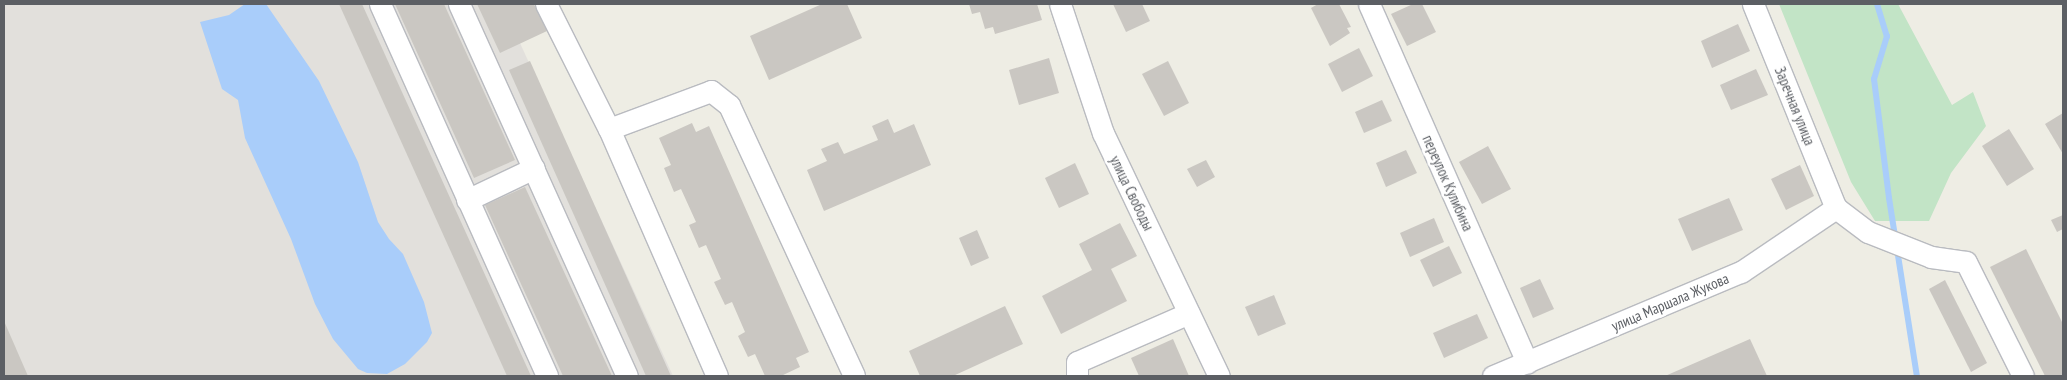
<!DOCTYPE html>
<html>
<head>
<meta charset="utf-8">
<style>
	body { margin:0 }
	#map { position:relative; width:2067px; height:380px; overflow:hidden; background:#eeede4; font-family:"PT Sans Narrow",sans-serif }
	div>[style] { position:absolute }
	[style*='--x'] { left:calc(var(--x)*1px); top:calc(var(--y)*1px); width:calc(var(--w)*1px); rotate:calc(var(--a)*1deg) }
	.industrial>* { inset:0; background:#e2e0dc }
	.green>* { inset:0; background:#c2e4c6 }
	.water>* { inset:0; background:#a9cdfa }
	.stream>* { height:6px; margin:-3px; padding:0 3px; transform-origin:3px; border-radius:3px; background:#a9cdfa }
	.building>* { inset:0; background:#cac7c2 }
	.roads { filter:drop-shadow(1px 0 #b9bbc0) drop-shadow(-1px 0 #b9bbc0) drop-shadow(0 1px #b9bbc0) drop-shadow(0 -1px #b9bbc0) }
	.minor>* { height:21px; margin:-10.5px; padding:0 10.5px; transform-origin:10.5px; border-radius:10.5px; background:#fff }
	span { translate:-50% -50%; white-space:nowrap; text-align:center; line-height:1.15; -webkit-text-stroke:5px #fff; paint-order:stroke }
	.street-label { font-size:15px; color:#5c5f64 }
	.frame { position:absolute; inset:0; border:5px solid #5c5f64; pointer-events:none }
</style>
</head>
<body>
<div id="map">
	<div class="industrial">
		<i style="clip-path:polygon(4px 4px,502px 4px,673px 376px,4px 376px)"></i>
	</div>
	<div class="green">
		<i style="clip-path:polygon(1779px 4px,1898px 4px,1952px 105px,1973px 92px,1986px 126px,1951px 173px,1929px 221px,1875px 221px,1851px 182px)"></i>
	</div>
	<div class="water">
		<i style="clip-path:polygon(245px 4px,266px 4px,319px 81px,358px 162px,378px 222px,389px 239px,403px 254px,424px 302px,432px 333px,427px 342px,405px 364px,387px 374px,367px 373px,358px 369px,333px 339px,315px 304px,291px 239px,245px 138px,238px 100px,222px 89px,200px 22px,229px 15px)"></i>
	</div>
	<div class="stream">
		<i style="--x:1877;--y:4;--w:34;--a:73"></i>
		<i style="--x:1887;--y:36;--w:45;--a:106.8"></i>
		<i style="--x:1874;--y:79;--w:120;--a:82.8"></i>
		<i style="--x:1889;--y:198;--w:180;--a:81.1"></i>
	</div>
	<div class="building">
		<i style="clip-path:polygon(339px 4px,362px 4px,531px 376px,507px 376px)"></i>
		<i style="clip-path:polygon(395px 4px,444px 4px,515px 160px,474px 178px)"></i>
		<i style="clip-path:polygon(477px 4px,534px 4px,547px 31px,500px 53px)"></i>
		<i style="clip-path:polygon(822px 4px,847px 4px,862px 38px,769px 80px,750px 36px)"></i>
		<i style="clip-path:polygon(969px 4px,1037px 4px,1042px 20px,995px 34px,993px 27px,985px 29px,980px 12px,972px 14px)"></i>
		<i style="clip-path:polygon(1113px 4px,1142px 4px,1150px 21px,1126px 32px)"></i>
		<i style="clip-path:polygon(1318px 4px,1339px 4px,1351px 27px,1347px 28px,1350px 33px,1330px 46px,1311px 8px)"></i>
		<i style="clip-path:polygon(1413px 4px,1422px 4px,1436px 32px,1407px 46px,1391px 14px)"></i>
		<i style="clip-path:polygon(1738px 24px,1750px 51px,1712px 68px,1701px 41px)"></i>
		<i style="clip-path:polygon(1359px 48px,1373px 76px,1342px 92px,1328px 64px)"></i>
		<i style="clip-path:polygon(1049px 58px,1059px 93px,1019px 105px,1009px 70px)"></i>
		<i style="clip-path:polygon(530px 61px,671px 376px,646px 376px,509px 70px)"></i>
		<i style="clip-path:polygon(1168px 61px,1189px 103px,1164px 116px,1142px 74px)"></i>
		<i style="clip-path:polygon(1756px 69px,1768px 95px,1731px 110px,1720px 85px)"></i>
		<i style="clip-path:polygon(1382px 100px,1392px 121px,1364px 133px,1355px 112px)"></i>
		<i style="clip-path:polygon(2063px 113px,2063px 154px,2045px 124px)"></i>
		<i style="clip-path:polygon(888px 119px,894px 133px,914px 124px,931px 165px,824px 211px,807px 170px,827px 161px,821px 149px,838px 142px,844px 154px,878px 140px,872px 126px)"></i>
		<i style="clip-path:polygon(692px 123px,696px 132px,709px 126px,809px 352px,796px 358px,800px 367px,781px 376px,765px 376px,755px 354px,748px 357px,738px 336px,745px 332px,732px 302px,725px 305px,714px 282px,721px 279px,706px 245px,699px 248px,689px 225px,696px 222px,681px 189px,674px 192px,664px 168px,671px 165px,659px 138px)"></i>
		<i style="clip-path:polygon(2009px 129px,2034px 169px,2007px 186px,1982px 146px)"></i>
		<i style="clip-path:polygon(1488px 146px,1511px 189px,1482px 204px,1459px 162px)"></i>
		<i style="clip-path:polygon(1406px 150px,1417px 173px,1386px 187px,1376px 163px)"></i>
		<i style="clip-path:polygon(1206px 160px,1215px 177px,1197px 187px,1187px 169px)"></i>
		<i style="clip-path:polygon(1075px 163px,1089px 194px,1059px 208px,1045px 178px)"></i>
		<i style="clip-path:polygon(1800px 165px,1814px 196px,1786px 210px,1771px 179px)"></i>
		<i style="clip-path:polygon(525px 187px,612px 376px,563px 376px,485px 205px)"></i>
		<i style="clip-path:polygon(1729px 198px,1743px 230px,1692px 251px,1678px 219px)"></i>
		<i style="clip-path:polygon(2063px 215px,2063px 229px,2057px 232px,2051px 220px)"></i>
		<i style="clip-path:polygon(1434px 218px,1444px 242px,1410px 257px,1400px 233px)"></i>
		<i style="clip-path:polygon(1120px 223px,1137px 256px,1111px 269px,1127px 301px,1061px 334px,1042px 296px,1092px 270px,1079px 244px)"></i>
		<i style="clip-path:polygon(977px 230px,989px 258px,971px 266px,959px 238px)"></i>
		<i style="clip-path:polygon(1449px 246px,1462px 273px,1433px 287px,1420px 260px)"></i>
		<i style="clip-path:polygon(2026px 249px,2063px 324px,2063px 376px,2045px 376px,1990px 267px)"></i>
		<i style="clip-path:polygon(1540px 279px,1554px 309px,1533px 318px,1520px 288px)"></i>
		<i style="clip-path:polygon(1945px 280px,1987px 363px,1971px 372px,1929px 289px)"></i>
		<i style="clip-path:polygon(1274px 295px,1286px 324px,1258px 336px,1245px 307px)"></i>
		<i style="clip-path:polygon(1005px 306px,1023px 344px,953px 376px,920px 376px,909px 351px)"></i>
		<i style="clip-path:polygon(1477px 314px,1488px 338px,1444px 358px,1433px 333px)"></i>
		<i style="clip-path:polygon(4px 321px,28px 376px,4px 376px)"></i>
		<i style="clip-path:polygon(1173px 339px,1189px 376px,1139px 376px,1131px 358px)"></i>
		<i style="clip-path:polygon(1750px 339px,1767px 376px,1665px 376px)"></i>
	</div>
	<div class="roads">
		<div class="minor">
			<i style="--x:380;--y:4;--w:408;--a:65.8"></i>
			<i style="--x:459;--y:4;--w:408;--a:65.7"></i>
			<i style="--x:546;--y:4;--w:140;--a:63.3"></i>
			<i style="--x:1060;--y:4;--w:136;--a:71.6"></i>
			<i style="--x:1103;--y:133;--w:269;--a:64.5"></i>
			<i style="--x:1369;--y:4;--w:392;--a:66.2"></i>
			<i style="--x:1753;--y:4;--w:220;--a:67.9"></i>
			<i style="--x:467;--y:200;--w:74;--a:-25.5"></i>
			<i style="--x:1836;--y:208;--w:40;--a:37"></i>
			<i style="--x:1868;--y:232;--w:68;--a:21.6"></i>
			<i style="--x:1931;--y:257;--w:35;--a:8"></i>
			<i style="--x:1966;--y:262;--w:127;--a:63.4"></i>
			<i style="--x:717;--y:376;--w:270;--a:-113.6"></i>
			<i style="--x:609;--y:129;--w:109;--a:-20.4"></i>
			<i style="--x:711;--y:91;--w:23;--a:38"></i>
			<i style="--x:729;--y:105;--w:298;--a:65.2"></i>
			<i style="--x:1077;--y:376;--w:14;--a:-90"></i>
			<i style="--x:1077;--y:362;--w:122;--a:-23.6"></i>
			<i style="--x:1493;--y:376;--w:269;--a:-22.8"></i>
			<i style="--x:1741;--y:272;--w:115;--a:-34"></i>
		</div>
	</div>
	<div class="street-label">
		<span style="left:1795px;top:106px;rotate:68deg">Заречная улица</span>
		<span style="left:1448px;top:183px;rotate:66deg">переулок Кулибина</span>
		<span style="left:1132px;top:193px;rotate:64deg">улица Свободы</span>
		<span style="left:1670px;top:302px;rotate:-23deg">улица Маршала Жукова</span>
	</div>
	<div class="frame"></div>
</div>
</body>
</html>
